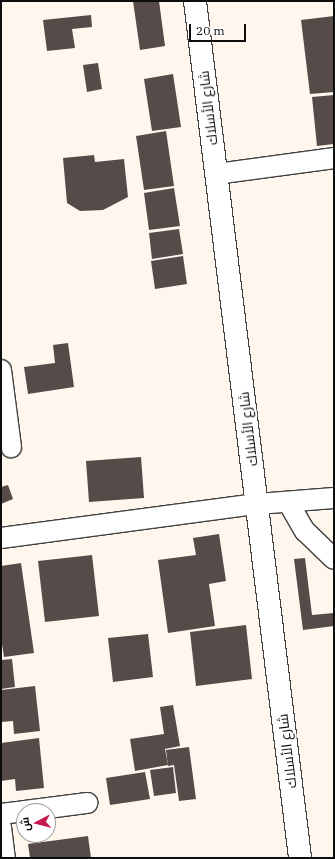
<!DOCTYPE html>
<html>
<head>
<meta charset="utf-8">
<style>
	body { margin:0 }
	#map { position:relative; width:335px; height:859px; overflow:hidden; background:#fff7ee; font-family:"IBM Plex Serif",Cairo,serif }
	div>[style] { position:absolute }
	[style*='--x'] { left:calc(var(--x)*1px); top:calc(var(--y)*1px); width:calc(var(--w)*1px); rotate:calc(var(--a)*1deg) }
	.building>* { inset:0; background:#574b49 }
	.roads { filter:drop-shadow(1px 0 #404040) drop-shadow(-1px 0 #404040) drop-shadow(0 1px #404040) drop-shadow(0 -1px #404040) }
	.minor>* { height:20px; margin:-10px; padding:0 10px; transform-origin:10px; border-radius:10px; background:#fff }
	.tertiary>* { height:22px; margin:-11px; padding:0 11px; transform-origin:11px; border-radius:11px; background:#fff }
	span { translate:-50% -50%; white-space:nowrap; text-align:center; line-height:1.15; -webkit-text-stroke:4px #fff; paint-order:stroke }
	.street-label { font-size:14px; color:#0d0d0d }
	.frame { position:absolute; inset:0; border:2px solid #0d0d0d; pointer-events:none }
	.north { position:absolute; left:16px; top:803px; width:40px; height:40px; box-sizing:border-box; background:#fff; border:1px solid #9e9e9e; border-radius:50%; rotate:263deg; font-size:11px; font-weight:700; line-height:16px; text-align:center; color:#0d0d0d }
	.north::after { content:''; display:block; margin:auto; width:14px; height:18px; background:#c61c4d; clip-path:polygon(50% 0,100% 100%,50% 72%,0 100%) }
	.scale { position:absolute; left:189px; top:24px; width:57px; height:18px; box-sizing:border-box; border:2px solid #0d0d0d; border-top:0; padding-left:5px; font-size:12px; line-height:14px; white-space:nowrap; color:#0d0d0d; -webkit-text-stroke:3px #fff; paint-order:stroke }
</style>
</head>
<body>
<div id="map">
	<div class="building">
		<i style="clip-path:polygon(133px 1px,159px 1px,165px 46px,140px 50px)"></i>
		<i style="clip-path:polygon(91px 15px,92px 27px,72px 29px,75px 48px,47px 51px,43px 20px)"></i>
		<i style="clip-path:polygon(334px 16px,334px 92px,310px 94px,301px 20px)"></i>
		<i style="clip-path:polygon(98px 63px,102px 89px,87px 92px,83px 65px)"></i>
		<i style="clip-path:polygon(173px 74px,181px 127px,152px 131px,144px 79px)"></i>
		<i style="clip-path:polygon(334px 95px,334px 144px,317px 146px,312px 97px)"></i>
		<i style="clip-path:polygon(166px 131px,174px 186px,144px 190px,136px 136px)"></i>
		<i style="clip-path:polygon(94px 155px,95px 162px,124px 159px,128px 197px,103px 210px,80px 211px,67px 203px,63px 158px)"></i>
		<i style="clip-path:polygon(174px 188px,180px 226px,149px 230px,144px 193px)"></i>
		<i style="clip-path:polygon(179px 229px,183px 254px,152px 259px,149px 233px)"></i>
		<i style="clip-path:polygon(183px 256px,187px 284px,155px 289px,151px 261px)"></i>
		<i style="clip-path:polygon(68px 343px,74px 387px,28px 394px,24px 367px,55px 363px,53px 345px)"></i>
		<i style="clip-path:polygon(141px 457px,144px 498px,89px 502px,86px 461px)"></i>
		<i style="clip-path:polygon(8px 485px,13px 499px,1px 504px,1px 487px)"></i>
		<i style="clip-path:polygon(219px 534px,226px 581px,209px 584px,215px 626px,168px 633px,158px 560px,196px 555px,193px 538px)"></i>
		<i style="clip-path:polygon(92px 555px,99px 616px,45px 622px,38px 561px)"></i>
		<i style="clip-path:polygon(305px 558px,312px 615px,334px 613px,334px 626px,303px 630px,294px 559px)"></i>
		<i style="clip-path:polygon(21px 563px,34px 653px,4px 657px,1px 638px,1px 566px)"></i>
		<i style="clip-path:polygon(246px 625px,252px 679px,196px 686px,190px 632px)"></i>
		<i style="clip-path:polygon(148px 634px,153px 677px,113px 682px,108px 638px)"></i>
		<i style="clip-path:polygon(12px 659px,15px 687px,1px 689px,1px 660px)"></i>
		<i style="clip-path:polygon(35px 686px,40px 731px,14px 734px,13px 721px,1px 722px,1px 690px)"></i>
		<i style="clip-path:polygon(173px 705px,180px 746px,165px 749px,168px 765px,135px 771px,130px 739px,164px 734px,160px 707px)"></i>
		<i style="clip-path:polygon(39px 738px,44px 788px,16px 791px,15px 779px,1px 781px,1px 743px)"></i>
		<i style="clip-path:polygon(189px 747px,196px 799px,179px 801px,174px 765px,168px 766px,166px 750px)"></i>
		<i style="clip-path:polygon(173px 767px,176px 793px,154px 796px,150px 770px)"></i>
		<i style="clip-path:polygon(145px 772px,150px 799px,110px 805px,106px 778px)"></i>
		<i style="clip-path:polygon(88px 836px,91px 858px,30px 858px,28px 844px)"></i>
	</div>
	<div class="roads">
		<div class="minor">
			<i style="--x:216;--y:174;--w:119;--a:-7.7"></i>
			<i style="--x:1;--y:370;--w:78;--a:82.6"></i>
			<i style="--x:288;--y:502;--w:34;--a:60"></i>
			<i style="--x:305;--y:531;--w:40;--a:44"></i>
			<i style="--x:1;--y:538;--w:258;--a:-7.6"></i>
			<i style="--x:257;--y:504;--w:77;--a:-4.5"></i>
			<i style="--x:25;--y:811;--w:63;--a:-7.4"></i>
			<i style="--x:1;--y:814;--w:23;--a:-7"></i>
			<i style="--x:1;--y:827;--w:31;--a:83"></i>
		</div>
		<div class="tertiary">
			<i style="--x:195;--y:1;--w:863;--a:83.01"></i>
		</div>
	</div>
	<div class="street-label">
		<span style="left:208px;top:108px;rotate:-97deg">شارع الأسلاك</span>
		<span style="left:248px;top:429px;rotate:-97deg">شارع الأسلاك</span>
		<span style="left:287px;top:751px;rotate:-97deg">شارع الأسلاك</span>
	</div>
	<div class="frame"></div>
	<div class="north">ش</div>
	<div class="scale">20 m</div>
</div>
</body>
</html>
